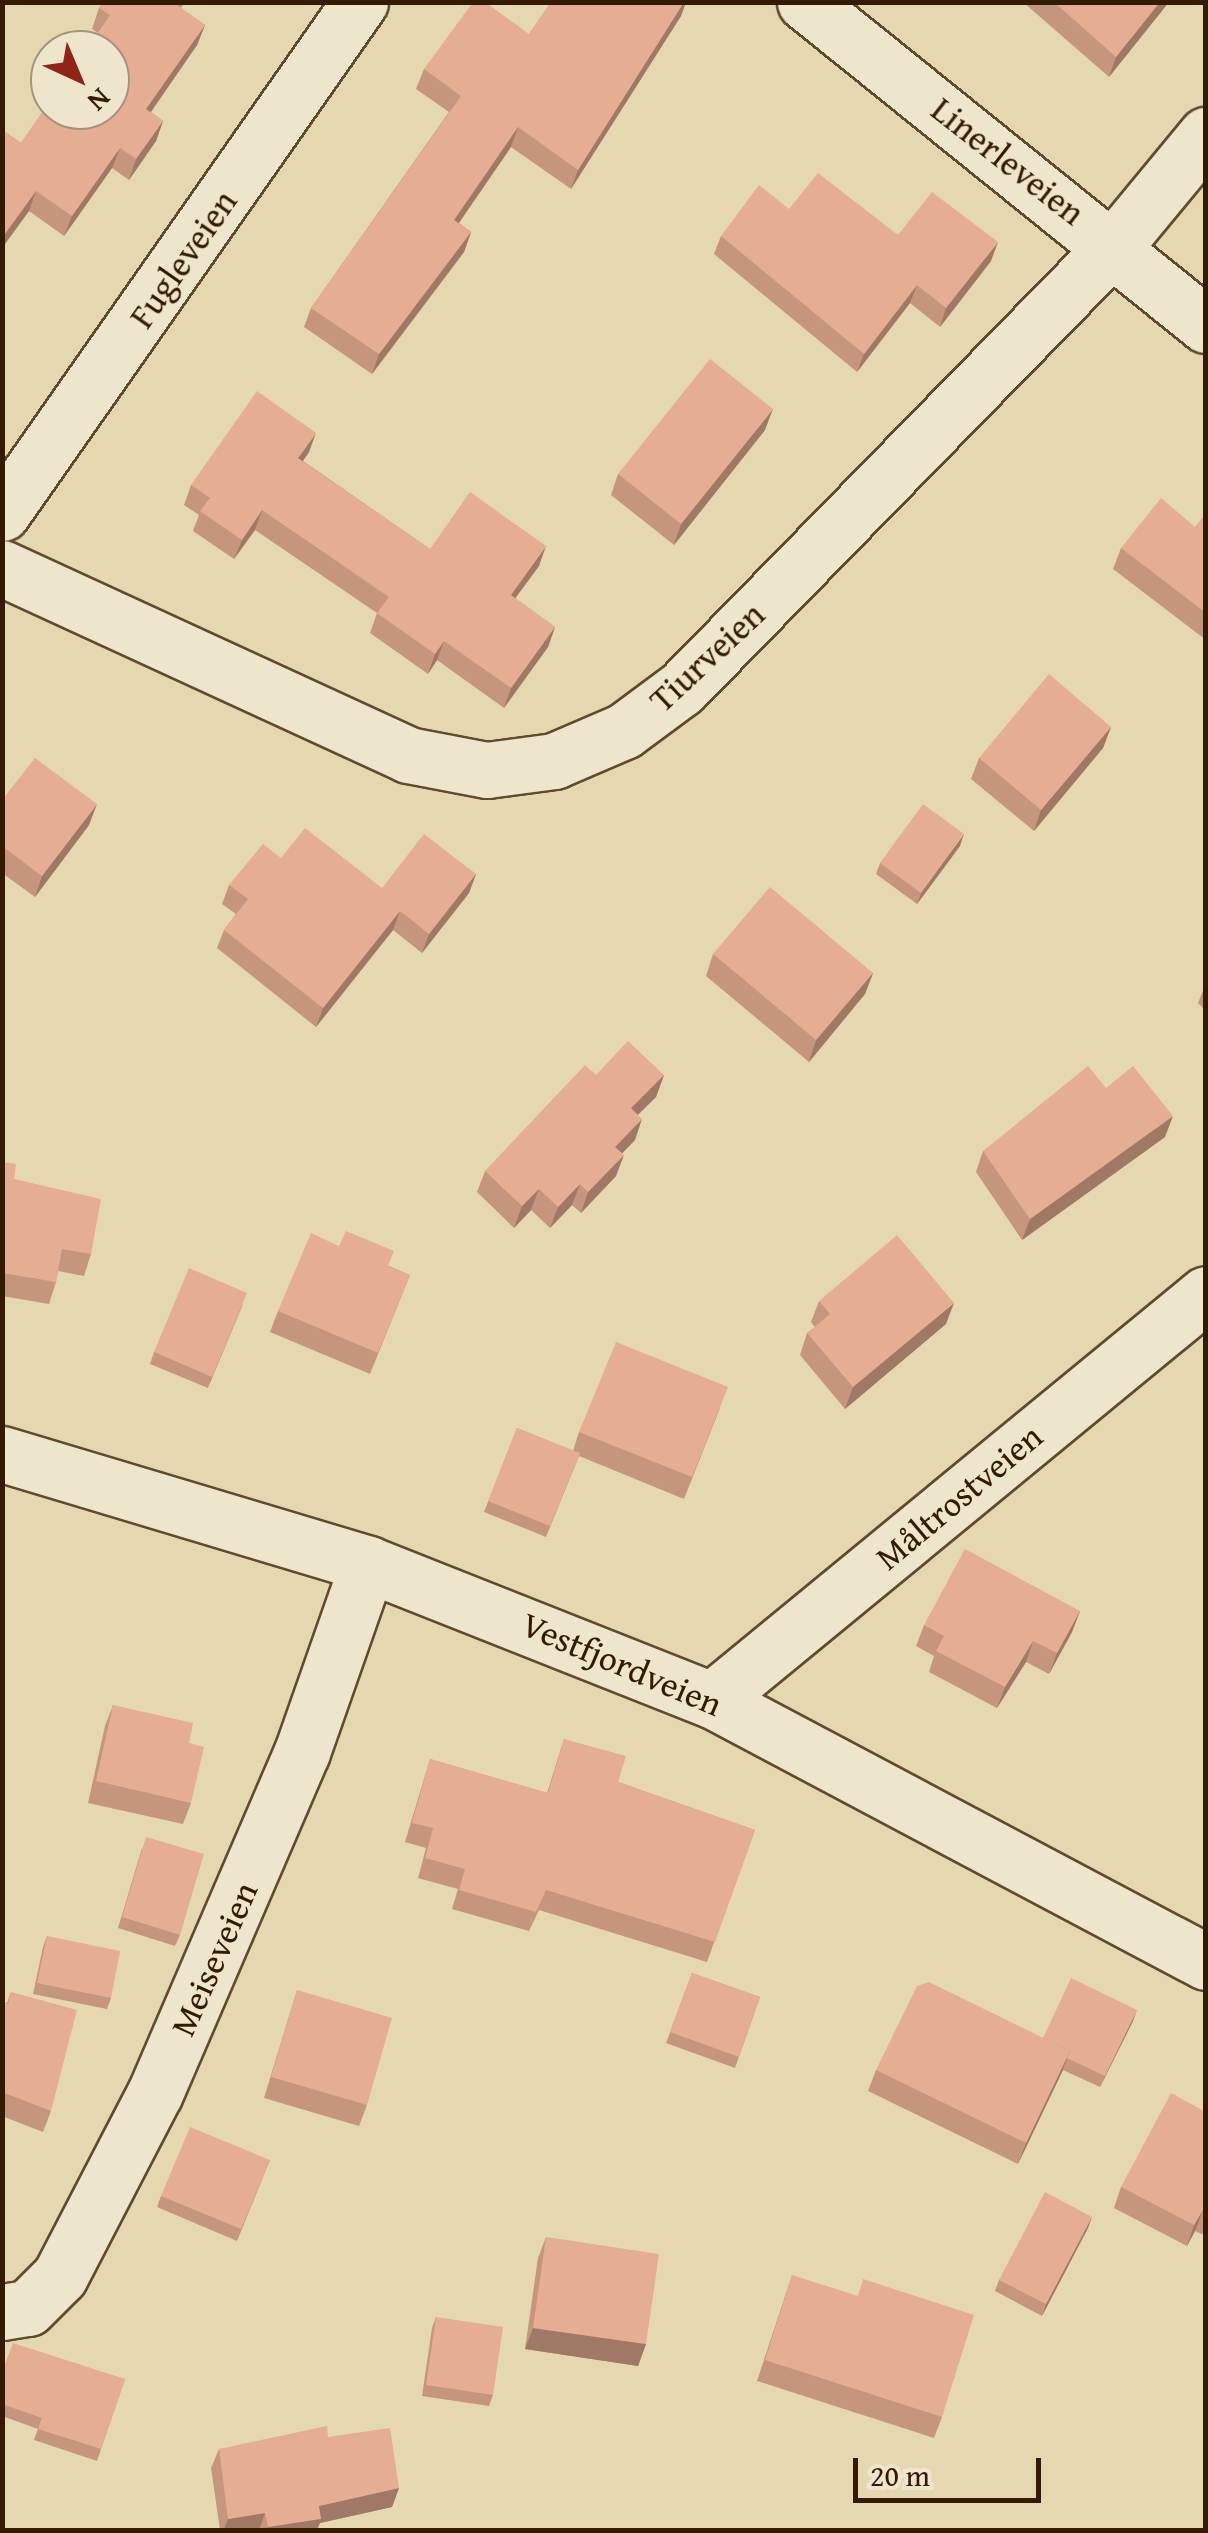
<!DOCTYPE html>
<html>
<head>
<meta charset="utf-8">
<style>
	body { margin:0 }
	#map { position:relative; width:1208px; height:2533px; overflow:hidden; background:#e5d8b1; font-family:"Gentium Book Plus",serif }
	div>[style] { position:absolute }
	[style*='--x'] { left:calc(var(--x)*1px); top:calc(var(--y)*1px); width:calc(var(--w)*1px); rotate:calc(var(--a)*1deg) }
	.roads { filter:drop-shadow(2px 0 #614a2e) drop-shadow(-2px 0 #614a2e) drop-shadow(0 2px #614a2e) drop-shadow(0 -2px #614a2e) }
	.street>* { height:55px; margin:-27.5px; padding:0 27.5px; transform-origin:27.5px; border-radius:27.5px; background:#eee6cc }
	.wall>* { inset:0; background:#c5957e }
	.shaded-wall>* { inset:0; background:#a07966 }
	.building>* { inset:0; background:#e5ad92 }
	span { translate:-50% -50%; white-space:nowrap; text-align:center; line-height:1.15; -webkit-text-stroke:10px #eee6cc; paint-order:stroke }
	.street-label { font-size:35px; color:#351a03 }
	.frame { position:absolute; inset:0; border:5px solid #351a03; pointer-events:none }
	.north { position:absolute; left:30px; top:30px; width:100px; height:100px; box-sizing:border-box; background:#eee6cc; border:2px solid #a4947c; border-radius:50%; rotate:136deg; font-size:28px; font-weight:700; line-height:40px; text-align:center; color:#351a03 }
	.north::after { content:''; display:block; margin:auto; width:35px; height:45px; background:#8f2418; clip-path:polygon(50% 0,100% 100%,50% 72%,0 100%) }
	.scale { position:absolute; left:853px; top:2458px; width:188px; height:45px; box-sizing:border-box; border:5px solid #351a03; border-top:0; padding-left:12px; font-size:30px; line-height:35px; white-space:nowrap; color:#351a03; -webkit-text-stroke:8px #eee6cc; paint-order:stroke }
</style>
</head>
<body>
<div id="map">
	<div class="roads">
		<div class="street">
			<i style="--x:805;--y:2;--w:515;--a:38.85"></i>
			<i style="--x:2;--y:513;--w:624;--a:-54.99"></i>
			<i style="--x:2;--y:568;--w:447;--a:24.7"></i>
			<i style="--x:408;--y:755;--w:80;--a:10.8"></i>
			<i style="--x:487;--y:770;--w:68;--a:-7.7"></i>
			<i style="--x:554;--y:761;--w:76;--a:-23.2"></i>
			<i style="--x:624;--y:731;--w:72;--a:-36.6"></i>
			<i style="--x:682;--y:688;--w:619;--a:-45.65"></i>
			<i style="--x:1115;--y:245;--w:143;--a:-50.4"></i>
			<i style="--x:2;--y:1454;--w:382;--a:16.7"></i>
			<i style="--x:368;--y:1564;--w:370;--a:21.6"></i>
			<i style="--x:712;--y:1700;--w:559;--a:27.94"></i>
			<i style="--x:712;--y:1700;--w:639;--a:-39.42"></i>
			<i style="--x:2;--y:2312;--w:26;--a:-9"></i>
			<i style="--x:28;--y:2308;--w:45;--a:-45"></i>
			<i style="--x:60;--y:2276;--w:206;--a:-62.6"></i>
			<i style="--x:155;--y:2093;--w:371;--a:-66.7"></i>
			<i style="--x:302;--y:1752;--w:199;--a:-70.7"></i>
		</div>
	</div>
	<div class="wall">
		<i style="clip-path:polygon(103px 2px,185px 2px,181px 8px,205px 25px,197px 45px,151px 112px,163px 121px,156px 141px,129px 180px,112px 168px,64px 236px,29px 211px,2px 248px,2px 130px,21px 143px,98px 33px,92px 29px,99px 8px)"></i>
		<i style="clip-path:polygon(551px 2px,686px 2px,681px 16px,571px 189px,511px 147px,459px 223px,471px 232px,464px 252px,372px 374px,304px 327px,311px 308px,449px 112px,416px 89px,424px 69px,529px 34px)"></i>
		<i style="clip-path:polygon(1023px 2px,1169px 2px,1109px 77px)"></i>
		<i style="clip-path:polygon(789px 209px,898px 235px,991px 261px,940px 327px,910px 303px,857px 372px,714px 254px,721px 236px)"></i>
		<i style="clip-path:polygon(765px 430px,674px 545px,611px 495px,618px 474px)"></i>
		<i style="clip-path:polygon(309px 452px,303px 461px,430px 549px,539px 566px,515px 598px,555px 627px,548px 647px,504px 708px,437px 660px,428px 674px,370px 633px,377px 613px,255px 530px,234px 559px,193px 531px,199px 515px,184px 505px,191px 485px)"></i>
		<i style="clip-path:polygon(1206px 514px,1206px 640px,1113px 569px,1121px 548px,1195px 527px)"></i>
		<i style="clip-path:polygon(1111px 727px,1103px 748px,1034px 831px,971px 779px,979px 758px)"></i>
		<i style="clip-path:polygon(2px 800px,89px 825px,35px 897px,2px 873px)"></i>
		<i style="clip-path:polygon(960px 846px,917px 904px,876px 874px,880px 863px)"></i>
		<i style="clip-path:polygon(281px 858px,382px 888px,476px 874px,469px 893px,422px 953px,393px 930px,316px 1027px,217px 948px,224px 930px,236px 914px,222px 904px,229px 885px)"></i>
		<i style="clip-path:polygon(713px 954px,873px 973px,865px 994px,809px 1062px,706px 976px)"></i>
		<i style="clip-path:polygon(1206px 983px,1206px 1011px,1198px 1003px)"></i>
		<i style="clip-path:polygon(596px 1075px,664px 1075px,656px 1097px,638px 1115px,635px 1140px,622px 1153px,616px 1176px,581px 1213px,572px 1205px,550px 1228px,531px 1210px,514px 1228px,477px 1192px,485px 1171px)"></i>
		<i style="clip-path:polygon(1106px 1088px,1165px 1137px,1022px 1240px,976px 1172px,983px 1151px)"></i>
		<i style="clip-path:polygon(2px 1162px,14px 1179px,91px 1254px,84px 1276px,58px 1271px,56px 1282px,49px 1304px,2px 1296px)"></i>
		<i style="clip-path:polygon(389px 1266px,410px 1275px,370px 1374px,270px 1332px,278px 1311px)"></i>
		<i style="clip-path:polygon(819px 1301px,946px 1324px,845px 1409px,800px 1355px,807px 1333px,815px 1327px,811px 1322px)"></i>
		<i style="clip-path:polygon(243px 1304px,208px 1388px,150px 1364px,154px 1352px)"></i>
		<i style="clip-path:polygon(720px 1408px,684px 1499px,579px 1456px,546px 1537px,484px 1512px,517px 1428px,573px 1451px,579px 1432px)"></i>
		<i style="clip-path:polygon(1080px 1611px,1072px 1632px,1049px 1674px,1026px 1662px,997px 1708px,929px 1672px,934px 1656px,916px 1646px,924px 1625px)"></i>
		<i style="clip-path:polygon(113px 1705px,189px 1743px,191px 1803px,183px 1824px,88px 1803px,105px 1726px)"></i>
		<i style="clip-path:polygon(564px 1739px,618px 1782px,755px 1830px,707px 1962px,539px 1910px,529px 1931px,452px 1909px,458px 1889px,418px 1878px,426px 1848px,405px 1842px,430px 1759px,547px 1793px)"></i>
		<i style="clip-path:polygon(142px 1848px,180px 1935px,175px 1946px,118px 1928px)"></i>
		<i style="clip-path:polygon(47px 1936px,111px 1998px,107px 2009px,33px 1994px,43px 1947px)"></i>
		<i style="clip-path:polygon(692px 1973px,760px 1997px,735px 2068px,666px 2043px)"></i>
		<i style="clip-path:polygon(297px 1990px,367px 2105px,359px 2126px,264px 2098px)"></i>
		<i style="clip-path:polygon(11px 1992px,51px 2111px,43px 2132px,2px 2116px,2px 2002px,7px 2003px)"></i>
		<i style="clip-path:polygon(1133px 2021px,1100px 2087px,1063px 2070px,1018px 2164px,868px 2091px,876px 2070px)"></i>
		<i style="clip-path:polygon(1206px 2112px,1206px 2236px,1195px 2231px,1187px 2246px,1114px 2208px,1121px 2187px)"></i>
		<i style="clip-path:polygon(270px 2160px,237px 2241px,157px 2207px,161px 2196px)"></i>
		<i style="clip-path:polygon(1092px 2217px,1088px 2228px,1042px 2316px,995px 2291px,999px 2280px)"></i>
		<i style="clip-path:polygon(546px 2237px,646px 2344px,638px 2366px,525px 2349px,538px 2258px)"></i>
		<i style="clip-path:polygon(792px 2275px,942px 2417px,934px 2438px,757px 2381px)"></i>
		<i style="clip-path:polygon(436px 2317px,493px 2395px,489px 2406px,422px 2396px,432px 2328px)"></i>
		<i style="clip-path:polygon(2px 2372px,125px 2379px,97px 2461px,34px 2440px,38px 2429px,2px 2416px)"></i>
		<i style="clip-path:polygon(328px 2437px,399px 2488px,392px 2507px,320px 2523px,317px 2530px,220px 2530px,211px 2468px,219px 2449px)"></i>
	</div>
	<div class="shaded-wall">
		<i style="clip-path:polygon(684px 2px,686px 2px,681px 16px,571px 189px,578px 170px)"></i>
		<i style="clip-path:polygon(1160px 2px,1169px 2px,1109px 77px,1116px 57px)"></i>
		<i style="clip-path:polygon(205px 25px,197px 45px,139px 129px,146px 109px)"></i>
		<i style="clip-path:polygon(163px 121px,156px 141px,129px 180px,136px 159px)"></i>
		<i style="clip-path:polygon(518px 127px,511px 147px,447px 240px,454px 220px)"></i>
		<i style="clip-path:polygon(120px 148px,112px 168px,64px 236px,72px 216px)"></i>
		<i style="clip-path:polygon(36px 191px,29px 211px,2px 248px,2px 238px)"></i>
		<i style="clip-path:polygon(471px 232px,464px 252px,372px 374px,379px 354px)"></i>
		<i style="clip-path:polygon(998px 242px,991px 261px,940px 327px,946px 308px)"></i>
		<i style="clip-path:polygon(917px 285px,910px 303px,857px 372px,864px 354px)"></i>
		<i style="clip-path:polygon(773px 409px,765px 430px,674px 545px,681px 524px)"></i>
		<i style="clip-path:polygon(316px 433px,309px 452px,291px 478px,298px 458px)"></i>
		<i style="clip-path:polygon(262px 510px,255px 530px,234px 559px,242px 540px)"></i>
		<i style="clip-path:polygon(546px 546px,539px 566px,503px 615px,511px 595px)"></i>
		<i style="clip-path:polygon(555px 627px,548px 647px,504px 708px,511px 688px)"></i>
		<i style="clip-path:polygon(444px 641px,437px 660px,428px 674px,435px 654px)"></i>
		<i style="clip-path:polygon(1111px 727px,1103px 748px,1034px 831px,1041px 810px)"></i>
		<i style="clip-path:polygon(97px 804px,89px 825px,35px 897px,42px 876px)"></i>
		<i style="clip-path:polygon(964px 834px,960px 846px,917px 904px,921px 893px)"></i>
		<i style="clip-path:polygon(476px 874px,469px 893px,422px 953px,429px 934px)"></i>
		<i style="clip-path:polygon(400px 911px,393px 930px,316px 1027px,323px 1008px)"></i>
		<i style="clip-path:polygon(873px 973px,865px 994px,809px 1062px,816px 1040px)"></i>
		<i style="clip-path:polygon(664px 1075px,656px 1097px,623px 1129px,631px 1108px)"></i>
		<i style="clip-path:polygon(1173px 1116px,1165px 1137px,1022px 1240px,1030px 1219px)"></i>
		<i style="clip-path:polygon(642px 1119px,635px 1140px,608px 1168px,615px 1147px)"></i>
		<i style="clip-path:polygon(624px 1155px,616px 1176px,581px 1213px,588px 1192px)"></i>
		<i style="clip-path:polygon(580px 1184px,572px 1205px,550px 1228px,558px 1207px)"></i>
		<i style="clip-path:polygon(539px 1189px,531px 1210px,514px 1228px,522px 1206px)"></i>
		<i style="clip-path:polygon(954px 1303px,946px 1324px,845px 1409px,853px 1387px)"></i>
		<i style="clip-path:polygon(1080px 1611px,1072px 1632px,1049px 1674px,1057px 1653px)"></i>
		<i style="clip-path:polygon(1033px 1641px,1026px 1662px,997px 1708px,1005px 1687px)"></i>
		<i style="clip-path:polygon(1137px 2010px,1133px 2021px,1100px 2087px,1105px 2076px)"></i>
		<i style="clip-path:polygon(1070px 2051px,1062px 2072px,1018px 2164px,1026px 2143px)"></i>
		<i style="clip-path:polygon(1203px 2210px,1195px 2231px,1187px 2246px,1194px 2225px)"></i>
		<i style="clip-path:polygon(1092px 2217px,1088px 2228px,1042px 2316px,1046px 2304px)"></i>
		<i style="clip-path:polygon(533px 2328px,646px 2344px,638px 2366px,525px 2349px)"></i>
		<i style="clip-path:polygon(399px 2488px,392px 2507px,320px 2523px,317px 2530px,266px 2530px,268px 2527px,319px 2506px)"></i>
		<i style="clip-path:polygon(265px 2513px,259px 2530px,224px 2530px,228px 2519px)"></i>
	</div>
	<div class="building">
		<i style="clip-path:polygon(103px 2px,179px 2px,177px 5px,205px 25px,146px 109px,163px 121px,136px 159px,120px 148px,72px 216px,36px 191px,2px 238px,2px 130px,21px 143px,50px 101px,50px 110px,110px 110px,110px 50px,86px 50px,110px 15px,99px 8px)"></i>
		<i style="clip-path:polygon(473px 2px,485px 2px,529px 34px,551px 2px,684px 2px,578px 170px,518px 127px,454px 220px,471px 232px,379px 354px,311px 308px,461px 96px,424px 69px)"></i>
		<i style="clip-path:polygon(1054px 2px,1160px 2px,1116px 57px)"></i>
		<i style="clip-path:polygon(818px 173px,898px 235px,932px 192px,998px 242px,946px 308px,917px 285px,864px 354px,721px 236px,759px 185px,789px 209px)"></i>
		<i style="clip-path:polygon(710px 359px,773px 409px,681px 524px,618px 474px)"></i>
		<i style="clip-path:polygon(257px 391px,316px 433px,298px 458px,430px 549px,470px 492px,546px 546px,511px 595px,555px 627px,511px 688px,444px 641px,435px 654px,377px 613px,389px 597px,262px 510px,242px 540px,200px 511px,210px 498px,191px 485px)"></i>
		<i style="clip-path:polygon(1161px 498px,1195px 527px,1206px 514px,1206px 613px,1121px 548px)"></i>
		<i style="clip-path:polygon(1049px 674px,1111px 727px,1041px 810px,979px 758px)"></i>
		<i style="clip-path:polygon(35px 758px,97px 804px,42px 876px,2px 846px,2px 800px)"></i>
		<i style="clip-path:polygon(923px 804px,964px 834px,921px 893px,880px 863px)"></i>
		<i style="clip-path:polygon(305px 828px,382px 888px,424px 834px,476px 874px,429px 934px,400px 911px,323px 1008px,224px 930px,248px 899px,229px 885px,263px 844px,281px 858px)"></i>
		<i style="clip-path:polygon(770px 887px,873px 973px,816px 1040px,713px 954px)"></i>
		<i style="clip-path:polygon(628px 1041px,664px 1075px,631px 1108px,642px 1119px,615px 1147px,624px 1155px,588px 1192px,580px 1184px,558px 1207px,539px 1189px,522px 1206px,485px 1171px,585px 1065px,596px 1075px)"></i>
		<i style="clip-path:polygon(1088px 1066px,1106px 1088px,1133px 1066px,1173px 1116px,1030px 1219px,983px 1151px)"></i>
		<i style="clip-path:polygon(2px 1162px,16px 1164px,14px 1179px,101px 1199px,91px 1254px,62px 1249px,56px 1282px,2px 1273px)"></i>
		<i style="clip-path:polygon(346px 1231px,394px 1251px,388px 1266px,410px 1275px,378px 1353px,278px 1311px,311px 1233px,339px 1246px)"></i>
		<i style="clip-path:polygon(897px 1235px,954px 1303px,853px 1387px,807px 1333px,830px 1314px,819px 1301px)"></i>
		<i style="clip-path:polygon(189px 1268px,247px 1293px,212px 1377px,154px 1352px)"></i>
		<i style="clip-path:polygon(616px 1342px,728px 1387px,692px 1477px,579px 1432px)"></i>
		<i style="clip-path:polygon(517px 1428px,580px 1453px,550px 1526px,488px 1501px)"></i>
		<i style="clip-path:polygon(965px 1549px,1080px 1611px,1057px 1653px,1033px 1641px,1005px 1687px,936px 1651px,944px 1636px,924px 1625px)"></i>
		<i style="clip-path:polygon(113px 1705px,193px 1723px,189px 1743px,204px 1747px,191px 1803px,96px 1781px)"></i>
		<i style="clip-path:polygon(564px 1739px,626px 1756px,618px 1782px,755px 1830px,715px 1942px,546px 1890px,536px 1912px,459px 1890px,465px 1869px,425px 1858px,433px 1828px,412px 1823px,430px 1759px,548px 1793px)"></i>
		<i style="clip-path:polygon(146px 1837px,204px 1854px,180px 1935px,122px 1917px)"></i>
		<i style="clip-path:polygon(47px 1936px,120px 1951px,111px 1998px,37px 1983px)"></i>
		<i style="clip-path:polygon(692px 1973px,760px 1997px,739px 2057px,670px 2032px)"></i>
		<i style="clip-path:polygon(1071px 1978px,1137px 2010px,1105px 2076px,1067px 2058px,1070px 2051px,1043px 2038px)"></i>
		<i style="clip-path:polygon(929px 1982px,1070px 2051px,1026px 2143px,876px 2070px,917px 1986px)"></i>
		<i style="clip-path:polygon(297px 1990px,392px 2018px,367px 2105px,271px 2077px)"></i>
		<i style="clip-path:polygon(11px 1992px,77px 2010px,51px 2111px,2px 2092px,2px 2002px,8px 2004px)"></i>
		<i style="clip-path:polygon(1171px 2093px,1206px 2112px,1206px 2211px,1203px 2210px,1194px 2225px,1121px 2187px)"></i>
		<i style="clip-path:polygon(190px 2127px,270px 2160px,241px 2229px,161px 2196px)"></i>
		<i style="clip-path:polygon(1045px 2192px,1092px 2217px,1046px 2304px,999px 2280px)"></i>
		<i style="clip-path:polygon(546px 2237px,659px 2254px,646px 2344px,533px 2328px)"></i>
		<i style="clip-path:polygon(792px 2275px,858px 2296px,863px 2279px,974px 2315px,942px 2417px,765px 2360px)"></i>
		<i style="clip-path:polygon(436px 2317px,503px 2327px,493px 2395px,426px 2385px)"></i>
		<i style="clip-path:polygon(13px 2343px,125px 2379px,101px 2449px,38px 2429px,42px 2418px,2px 2404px,2px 2372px)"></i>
		<i style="clip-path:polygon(327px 2426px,328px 2437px,390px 2428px,399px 2488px,319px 2506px,321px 2519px,268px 2527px,265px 2513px,228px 2519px,219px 2449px)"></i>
	</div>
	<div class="street-label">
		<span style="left:1008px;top:161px;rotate:38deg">Linerleveien</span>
		<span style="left:183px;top:259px;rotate:-55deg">Fugleveien</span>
		<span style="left:707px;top:657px;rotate:-43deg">Tiurveien</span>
		<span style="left:959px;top:1497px;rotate:-40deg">Måltrostveien</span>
		<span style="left:622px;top:1664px;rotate:23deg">Vestfjordveien</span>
		<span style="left:214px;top:1959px;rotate:-66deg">Meiseveien</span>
	</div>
	<div class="frame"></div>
	<div class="north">N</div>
	<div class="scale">20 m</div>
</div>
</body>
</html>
